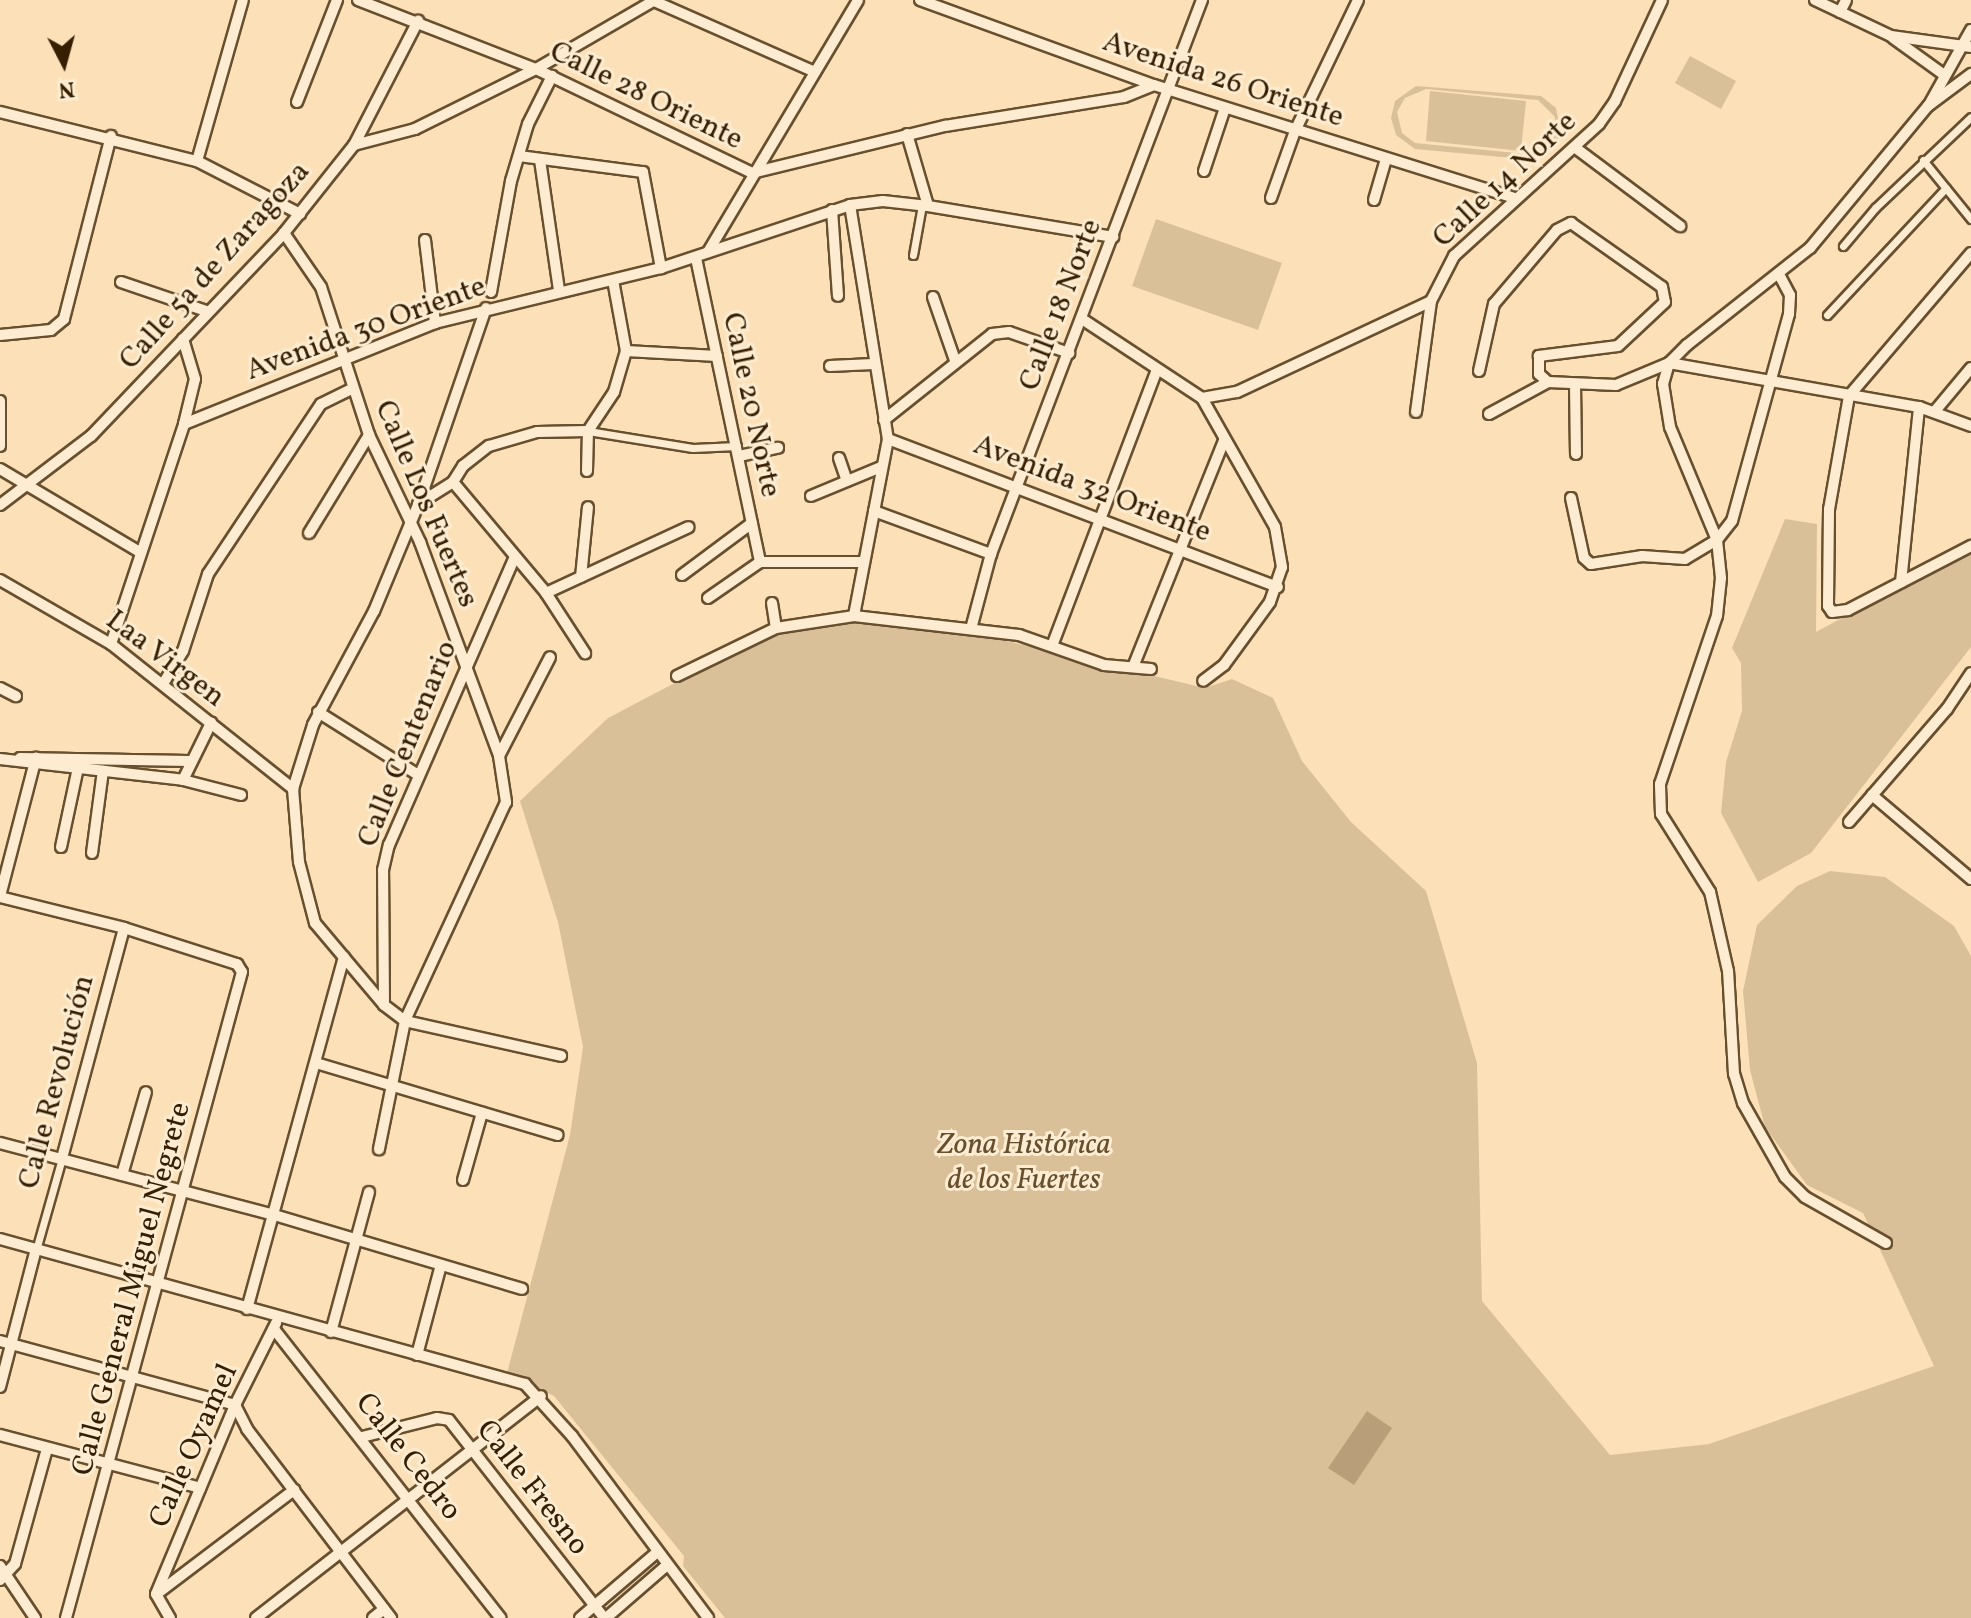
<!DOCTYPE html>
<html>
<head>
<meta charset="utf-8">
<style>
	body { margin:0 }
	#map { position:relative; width:1971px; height:1618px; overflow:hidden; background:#fce1b8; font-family:Vollkorn,serif }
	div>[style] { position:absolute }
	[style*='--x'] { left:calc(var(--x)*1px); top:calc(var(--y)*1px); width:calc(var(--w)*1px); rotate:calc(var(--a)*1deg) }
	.green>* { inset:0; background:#dac099 }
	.water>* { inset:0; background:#b99f79 }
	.roads { filter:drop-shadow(2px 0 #684f2e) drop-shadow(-2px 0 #684f2e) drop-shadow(0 2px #684f2e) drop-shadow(0 -2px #684f2e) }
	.pedestrian>* { height:7px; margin:-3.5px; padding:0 3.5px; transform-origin:3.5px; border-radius:3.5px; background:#fdecd1 }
	.minor>* { height:10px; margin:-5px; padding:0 5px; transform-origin:5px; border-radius:5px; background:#fdecd1 }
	span { translate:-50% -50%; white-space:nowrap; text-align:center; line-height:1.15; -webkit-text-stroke:6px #fdecd1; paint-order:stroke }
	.street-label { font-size:30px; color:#361e00 }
	.park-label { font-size:30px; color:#674f2e; font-style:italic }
	.north { position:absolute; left:24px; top:24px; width:80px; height:80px; -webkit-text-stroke:6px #fdecd1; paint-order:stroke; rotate:174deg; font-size:22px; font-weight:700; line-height:32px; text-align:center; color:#361e00 }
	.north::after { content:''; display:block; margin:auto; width:28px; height:36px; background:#361e00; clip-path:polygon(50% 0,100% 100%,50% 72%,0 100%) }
</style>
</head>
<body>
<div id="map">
	<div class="green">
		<i style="clip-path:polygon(1690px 56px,1736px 81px,1721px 109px,1675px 83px)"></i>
		<i style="clip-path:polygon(evenodd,1416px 86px,1541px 96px,1556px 108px,1561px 134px,1548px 153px,1533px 160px,1415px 149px,1396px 135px,1391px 118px,1395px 101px,1416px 86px,1426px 89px,1538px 100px,1555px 117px,1554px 137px,1542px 152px,1526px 154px,1415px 143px,1402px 133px,1397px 112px,1405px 98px,1426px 89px)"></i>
		<i style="clip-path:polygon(1430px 91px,1526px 101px,1521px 151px,1426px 141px)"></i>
		<i style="clip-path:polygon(1156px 219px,1282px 263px,1258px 330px,1132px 286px)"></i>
		<i style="clip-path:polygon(1785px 519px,1817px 524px,1816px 632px,1971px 548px,1971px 647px,1811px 853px,1758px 882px,1721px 813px,1726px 762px,1742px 711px,1741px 663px,1732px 648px)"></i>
		<i style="clip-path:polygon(828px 621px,956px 629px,1205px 688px,1232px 679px,1273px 698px,1302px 761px,1351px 822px,1426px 891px,1477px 1063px,1482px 1301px,1610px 1455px,1709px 1444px,1934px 1366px,1863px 1213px,1807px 1185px,1765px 1127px,1750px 1070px,1743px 991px,1757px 925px,1797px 886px,1830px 871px,1885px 877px,1954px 926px,1971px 956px,1971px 1618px,725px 1618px,683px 1566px,684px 1556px,554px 1396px,507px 1373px,570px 1135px,583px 1047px,558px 922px,520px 801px,608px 718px,772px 632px)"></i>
	</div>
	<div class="water">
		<i style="clip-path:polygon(1367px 1411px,1392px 1428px,1354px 1485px,1328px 1468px)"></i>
	</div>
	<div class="roads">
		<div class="pedestrian">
			<i style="--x:1923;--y:160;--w:76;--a:50.9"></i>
			<i style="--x:1843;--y:246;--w:50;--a:-49.9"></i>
			<i style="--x:1875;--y:208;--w:132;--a:-43.5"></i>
			<i style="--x:913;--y:255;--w:51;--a:-79.8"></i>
			<i style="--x:1827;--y:315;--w:174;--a:-46.9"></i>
			<i style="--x:588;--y:431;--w:106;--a:9.2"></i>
			<i style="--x:693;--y:448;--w:44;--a:-2.6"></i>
			<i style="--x:36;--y:1250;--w:96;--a:-74.2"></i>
		</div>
		<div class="minor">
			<i style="--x:358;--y:0;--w:191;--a:21.2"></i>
			<i style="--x:536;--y:69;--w:240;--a:25.7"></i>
			<i style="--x:752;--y:173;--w:199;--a:-13.7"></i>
			<i style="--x:945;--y:126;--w:181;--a:-9.2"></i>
			<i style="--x:1124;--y:97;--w:32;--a:-22"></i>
			<i style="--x:920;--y:0;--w:249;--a:20"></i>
			<i style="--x:1154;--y:85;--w:377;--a:17.4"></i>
			<i style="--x:1815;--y:0;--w:84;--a:25.3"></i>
			<i style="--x:1891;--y:36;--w:81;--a:7.8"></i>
			<i style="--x:654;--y:1;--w:176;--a:23.8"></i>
			<i style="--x:1840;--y:12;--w:13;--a:-63"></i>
			<i style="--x:1893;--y:38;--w:62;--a:35.8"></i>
			<i style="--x:297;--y:102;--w:110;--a:-68.6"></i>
			<i style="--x:1929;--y:105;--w:86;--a:-60.8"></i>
			<i style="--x:0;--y:112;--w:203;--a:14"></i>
			<i style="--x:197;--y:161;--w:116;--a:27.2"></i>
			<i style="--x:907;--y:134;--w:75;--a:73.7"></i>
			<i style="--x:354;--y:145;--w:63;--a:-14.7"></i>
			<i style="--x:415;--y:129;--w:135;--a:-26.4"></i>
			<i style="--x:536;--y:69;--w:138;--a:-30.1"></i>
			<i style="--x:1577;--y:149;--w:129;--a:36.8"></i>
			<i style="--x:519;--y:156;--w:125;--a:7.4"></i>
			<i style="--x:643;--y:172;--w:98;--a:79.4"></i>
			<i style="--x:540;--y:160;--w:132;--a:81.7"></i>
			<i style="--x:197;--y:161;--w:167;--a:-74.1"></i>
			<i style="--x:1204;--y:171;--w:66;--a:-71.6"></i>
			<i style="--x:1271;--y:198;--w:71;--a:-70.3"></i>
			<i style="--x:1295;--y:131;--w:145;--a:-64.3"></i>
			<i style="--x:1374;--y:200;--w:43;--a:-73.7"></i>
			<i style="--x:850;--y:205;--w:237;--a:80.8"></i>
			<i style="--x:888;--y:439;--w:180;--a:100.9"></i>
			<i style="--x:832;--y:210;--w:86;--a:86"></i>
			<i style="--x:284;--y:233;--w:65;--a:55.6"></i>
			<i style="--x:321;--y:287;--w:156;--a:72"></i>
			<i style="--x:369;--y:435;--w:119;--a:64.5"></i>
			<i style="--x:420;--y:542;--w:228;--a:69.7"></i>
			<i style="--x:499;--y:756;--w:47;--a:81.3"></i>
			<i style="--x:506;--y:802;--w:241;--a:114.8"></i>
			<i style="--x:405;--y:1021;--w:131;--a:101.5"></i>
			<i style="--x:425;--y:240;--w:84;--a:83.1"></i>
			<i style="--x:708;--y:252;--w:293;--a:-59.2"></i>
			<i style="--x:1971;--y:253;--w:188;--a:130.5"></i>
			<i style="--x:1849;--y:396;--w:115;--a:100"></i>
			<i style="--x:1829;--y:509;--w:97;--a:90.6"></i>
			<i style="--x:1828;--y:606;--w:7;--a:56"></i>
			<i style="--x:1832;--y:612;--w:16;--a:-7"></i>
			<i style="--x:1848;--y:610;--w:139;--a:-27.5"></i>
			<i style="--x:696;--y:258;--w:311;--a:78.1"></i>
			<i style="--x:121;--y:282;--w:90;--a:18.8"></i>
			<i style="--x:491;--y:292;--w:113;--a:-79.8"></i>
			<i style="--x:511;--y:181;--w:59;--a:-73.4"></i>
			<i style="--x:528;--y:124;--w:54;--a:-63.4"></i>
			<i style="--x:933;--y:297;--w:67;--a:70.8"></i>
			<i style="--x:486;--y:308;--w:208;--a:109"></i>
			<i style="--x:418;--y:505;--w:115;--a:112.5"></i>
			<i style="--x:374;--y:611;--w:129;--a:118.2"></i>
			<i style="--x:313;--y:725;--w:67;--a:107.4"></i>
			<i style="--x:293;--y:789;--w:73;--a:85.3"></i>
			<i style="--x:299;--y:862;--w:63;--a:75.3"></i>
			<i style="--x:315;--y:923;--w:107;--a:49.9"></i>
			<i style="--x:384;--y:1005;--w:26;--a:37"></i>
			<i style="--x:405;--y:1021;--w:160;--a:12.6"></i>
			<i style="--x:1082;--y:319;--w:144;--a:33.4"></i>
			<i style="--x:1202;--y:398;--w:148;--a:60.5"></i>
			<i style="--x:1275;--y:527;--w:41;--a:80.1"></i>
			<i style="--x:1282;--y:567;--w:37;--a:109"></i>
			<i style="--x:1270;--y:602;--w:78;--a:126.1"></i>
			<i style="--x:1224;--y:665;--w:26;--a:143"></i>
			<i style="--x:0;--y:335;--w:51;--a:-5.6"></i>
			<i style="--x:51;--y:330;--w:17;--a:-40"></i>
			<i style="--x:64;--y:319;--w:189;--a:-75.6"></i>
			<i style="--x:626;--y:351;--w:91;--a:3.1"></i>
			<i style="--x:830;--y:366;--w:43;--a:-2.7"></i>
			<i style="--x:1479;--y:371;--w:69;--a:-77.4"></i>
			<i style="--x:1494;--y:304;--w:97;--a:-49.6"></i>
			<i style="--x:1557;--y:230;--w:16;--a:-27"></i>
			<i style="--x:1571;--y:223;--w:111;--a:35.1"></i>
			<i style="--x:1662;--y:287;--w:15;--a:79"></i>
			<i style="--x:1665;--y:302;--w:64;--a:136.9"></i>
			<i style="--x:1618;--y:346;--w:80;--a:172.8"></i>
			<i style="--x:1539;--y:356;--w:18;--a:90"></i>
			<i style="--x:1539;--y:374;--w:12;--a:42"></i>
			<i style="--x:1575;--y:384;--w:70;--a:89.2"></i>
			<i style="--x:1202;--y:398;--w:36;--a:-10"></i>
			<i style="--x:1237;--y:392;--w:214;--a:-25.1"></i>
			<i style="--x:1431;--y:301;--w:51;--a:-62.9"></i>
			<i style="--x:1454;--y:256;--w:196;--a:-42.3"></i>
			<i style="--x:1599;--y:124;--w:28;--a:-55"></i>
			<i style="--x:1615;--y:101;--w:111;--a:-65"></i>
			<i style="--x:0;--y:401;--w:45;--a:90"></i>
			<i style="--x:1935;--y:411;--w:56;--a:-50.1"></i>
			<i style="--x:1416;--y:412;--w:112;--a:-82.3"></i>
			<i style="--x:1489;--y:414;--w:67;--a:-28.5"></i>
			<i style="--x:1548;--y:382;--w:68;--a:2.5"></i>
			<i style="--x:1616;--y:385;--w:57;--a:-22.5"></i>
			<i style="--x:1669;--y:363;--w:254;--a:10"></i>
			<i style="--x:1919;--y:407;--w:55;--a:20.1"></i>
			<i style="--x:884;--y:420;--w:138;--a:-38.5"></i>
			<i style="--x:992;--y:334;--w:17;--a:-7"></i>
			<i style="--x:1009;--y:332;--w:64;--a:19.3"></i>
			<i style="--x:184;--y:424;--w:271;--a:-21.9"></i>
			<i style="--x:435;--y:323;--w:233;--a:-13.7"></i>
			<i style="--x:661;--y:268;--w:199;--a:-18.4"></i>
			<i style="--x:850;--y:205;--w:33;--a:-7"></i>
			<i style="--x:883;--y:201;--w:45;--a:6.3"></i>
			<i style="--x:928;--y:206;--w:188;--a:9.5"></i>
			<i style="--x:588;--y:431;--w:47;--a:-56.3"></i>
			<i style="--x:614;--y:392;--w:43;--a:-73.7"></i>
			<i style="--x:626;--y:351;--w:72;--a:-100.4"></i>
			<i style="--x:888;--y:439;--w:417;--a:20.8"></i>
			<i style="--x:739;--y:456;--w:40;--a:-12"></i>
			<i style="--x:839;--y:458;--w:24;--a:71"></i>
			<i style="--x:0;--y:469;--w:163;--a:30.7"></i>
			<i style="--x:587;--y:471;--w:40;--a:-88.6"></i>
			<i style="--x:453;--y:482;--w:145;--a:50"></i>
			<i style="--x:546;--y:593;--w:72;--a:57"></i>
			<i style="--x:811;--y:496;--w:76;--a:-22.5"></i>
			<i style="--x:1571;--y:498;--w:61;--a:77.8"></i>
			<i style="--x:1584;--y:558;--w:9;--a:41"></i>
			<i style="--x:1591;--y:564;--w:52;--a:-8.9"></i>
			<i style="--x:1642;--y:556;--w:43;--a:4"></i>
			<i style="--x:1685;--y:559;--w:37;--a:-31"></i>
			<i style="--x:1717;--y:540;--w:24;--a:-52"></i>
			<i style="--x:1732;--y:521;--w:215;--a:-74.6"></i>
			<i style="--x:1789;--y:314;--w:19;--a:-87"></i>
			<i style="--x:1790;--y:295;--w:24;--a:-118"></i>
			<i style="--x:418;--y:504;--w:41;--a:-32.2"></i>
			<i style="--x:453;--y:482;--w:19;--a:-58"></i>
			<i style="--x:463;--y:466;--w:33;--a:-38"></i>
			<i style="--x:489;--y:446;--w:50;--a:-16.3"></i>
			<i style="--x:537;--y:432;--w:51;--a:-1.1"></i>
			<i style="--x:0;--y:505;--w:114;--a:-37.2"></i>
			<i style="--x:91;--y:436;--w:280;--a:-46.4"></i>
			<i style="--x:284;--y:233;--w:112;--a:-51.5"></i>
			<i style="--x:354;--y:145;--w:140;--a:-62.7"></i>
			<i style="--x:874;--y:511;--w:125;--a:20.2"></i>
			<i style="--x:309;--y:533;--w:115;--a:-58.5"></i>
			<i style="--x:760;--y:562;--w:101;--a:0"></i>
			<i style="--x:682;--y:575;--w:87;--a:-36.6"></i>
			<i style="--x:581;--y:577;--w:70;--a:-84.3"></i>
			<i style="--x:0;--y:580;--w:128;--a:30"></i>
			<i style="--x:111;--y:644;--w:233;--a:38.5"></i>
			<i style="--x:1901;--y:582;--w:176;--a:-84.1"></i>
			<i style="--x:546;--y:593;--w:157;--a:-24.8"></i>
			<i style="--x:708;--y:598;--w:63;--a:-34.7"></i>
			<i style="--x:772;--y:603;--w:25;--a:81"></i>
			<i style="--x:971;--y:629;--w:78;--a:-75.1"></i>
			<i style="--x:991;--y:554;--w:593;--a:-69.15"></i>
			<i style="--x:111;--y:644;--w:232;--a:-71.6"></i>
			<i style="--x:184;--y:424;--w:46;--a:-76.3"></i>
			<i style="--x:195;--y:379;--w:42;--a:-106.7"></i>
			<i style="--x:1052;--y:646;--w:296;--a:-69.2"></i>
			<i style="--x:1133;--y:667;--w:244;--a:-68.1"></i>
			<i style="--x:677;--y:676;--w:110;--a:-25.9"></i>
			<i style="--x:776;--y:628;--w:79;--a:-8.7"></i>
			<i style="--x:854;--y:616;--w:166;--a:6.6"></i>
			<i style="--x:1019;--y:635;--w:90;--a:19.4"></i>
			<i style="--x:1104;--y:665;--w:47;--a:4.9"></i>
			<i style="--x:163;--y:684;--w:39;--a:-59"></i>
			<i style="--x:183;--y:651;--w:81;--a:-72"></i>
			<i style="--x:208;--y:574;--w:204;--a:-56.4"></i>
			<i style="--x:321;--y:404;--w:34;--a:-26"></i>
			<i style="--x:0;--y:688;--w:18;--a:27"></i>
			<i style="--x:318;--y:712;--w:117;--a:32.1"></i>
			<i style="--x:499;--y:756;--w:111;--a:-62.7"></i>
			<i style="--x:20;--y:758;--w:169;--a:1"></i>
			<i style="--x:0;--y:759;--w:184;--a:6.5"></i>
			<i style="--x:183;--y:780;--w:60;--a:14.5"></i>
			<i style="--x:183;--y:780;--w:64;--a:-63.8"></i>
			<i style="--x:1872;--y:795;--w:130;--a:40.3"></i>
			<i style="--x:1849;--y:822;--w:150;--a:-49.1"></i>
			<i style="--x:1947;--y:709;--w:43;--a:-56.3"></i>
			<i style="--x:61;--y:847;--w:81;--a:-77.9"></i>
			<i style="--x:92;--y:853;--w:83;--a:-82.4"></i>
			<i style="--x:0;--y:896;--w:143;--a:-75.4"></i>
			<i style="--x:0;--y:897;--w:128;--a:14"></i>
			<i style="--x:124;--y:928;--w:119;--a:17.7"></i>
			<i style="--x:237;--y:964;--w:9;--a:58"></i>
			<i style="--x:242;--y:972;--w:670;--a:105.24"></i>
			<i style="--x:384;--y:1005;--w:135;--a:-90.4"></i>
			<i style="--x:383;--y:870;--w:26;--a:-77"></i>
			<i style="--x:389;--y:845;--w:314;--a:-66.4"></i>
			<i style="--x:316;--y:1063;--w:252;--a:16.6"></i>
			<i style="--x:0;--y:1143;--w:280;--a:14.7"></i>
			<i style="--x:271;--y:1214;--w:262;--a:16.6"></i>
			<i style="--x:62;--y:1158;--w:238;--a:-74.9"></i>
			<i style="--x:122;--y:1175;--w:86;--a:-73.9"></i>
			<i style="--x:463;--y:1180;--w:70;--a:-74.2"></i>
			<i style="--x:0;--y:1239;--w:545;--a:15.44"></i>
			<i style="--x:525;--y:1384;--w:70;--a:47.9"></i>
			<i style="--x:572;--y:1436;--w:227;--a:53.2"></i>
			<i style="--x:1886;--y:1243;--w:93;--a:-150.4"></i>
			<i style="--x:1805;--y:1197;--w:28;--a:-135"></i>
			<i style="--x:1785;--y:1177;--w:85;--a:-119.6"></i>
			<i style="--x:1743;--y:1103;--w:30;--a:-107"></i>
			<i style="--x:1734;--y:1074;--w:103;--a:-93.3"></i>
			<i style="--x:1728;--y:971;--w:81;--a:-102.8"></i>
			<i style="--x:1710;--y:892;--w:92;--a:-122.1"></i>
			<i style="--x:1661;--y:814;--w:30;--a:-92"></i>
			<i style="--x:1660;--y:784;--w:177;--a:-71.3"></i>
			<i style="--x:1717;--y:616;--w:38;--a:-84"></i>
			<i style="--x:1721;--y:578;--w:38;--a:-96"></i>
			<i style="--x:1717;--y:540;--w:122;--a:-112.6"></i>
			<i style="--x:1670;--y:427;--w:44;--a:-99.2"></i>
			<i style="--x:1663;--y:384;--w:22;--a:-74"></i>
			<i style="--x:1669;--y:363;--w:25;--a:-45"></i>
			<i style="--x:1687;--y:345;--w:157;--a:-38.3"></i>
			<i style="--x:1810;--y:248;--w:185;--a:-50.3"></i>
			<i style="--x:1928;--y:106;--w:54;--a:-36.7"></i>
			<i style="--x:247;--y:1309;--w:365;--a:-74.6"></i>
			<i style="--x:274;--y:1329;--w:367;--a:51.9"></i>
			<i style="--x:331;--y:1332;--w:145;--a:-74.8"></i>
			<i style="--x:0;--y:1341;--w:244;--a:15.2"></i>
			<i style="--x:235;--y:1405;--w:27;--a:63"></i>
			<i style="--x:247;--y:1429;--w:238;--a:52.7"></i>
			<i style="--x:417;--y:1355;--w:93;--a:-75.1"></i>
			<i style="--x:0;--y:1387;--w:138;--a:-75.4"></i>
			<i style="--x:0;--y:1435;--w:207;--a:14.8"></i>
			<i style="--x:362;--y:1437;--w:77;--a:-14.2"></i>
			<i style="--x:437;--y:1418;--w:12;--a:9"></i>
			<i style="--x:449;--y:1420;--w:251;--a:51.9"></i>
			<i style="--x:0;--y:1566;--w:63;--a:56.1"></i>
			<i style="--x:0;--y:1580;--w:22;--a:-47"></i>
			<i style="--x:15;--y:1564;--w:119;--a:-74.5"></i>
			<i style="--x:158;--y:1593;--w:171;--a:-37.1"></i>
			<i style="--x:156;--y:1594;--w:205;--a:-67.3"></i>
			<i style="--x:235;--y:1405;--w:92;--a:-63.4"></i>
			<i style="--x:156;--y:1594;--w:28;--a:60"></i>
			<i style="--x:256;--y:1618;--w:361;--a:-37.9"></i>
			<i style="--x:373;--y:1618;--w:14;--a:-39"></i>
			<i style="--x:580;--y:1618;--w:99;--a:-40.5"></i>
			<i style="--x:606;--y:1618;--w:79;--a:-40.9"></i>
		</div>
	</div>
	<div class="street-label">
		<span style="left:1223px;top:80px;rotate:18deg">Avenida 26 Oriente</span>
		<span style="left:646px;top:96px;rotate:26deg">Calle 28 Oriente</span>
		<span style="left:1505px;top:180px;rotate:-43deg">Calle 14 Norte</span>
		<span style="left:215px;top:266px;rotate:-48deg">Calle 5a de Zaragoza</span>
		<span style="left:1061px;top:305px;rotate:-69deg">Calle 18 Norte</span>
		<span style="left:366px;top:329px;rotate:-20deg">Avenida 30 Oriente</span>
		<span style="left:751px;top:405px;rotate:78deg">Calle 20 Norte</span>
		<span style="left:1092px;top:489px;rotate:21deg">Avenida 32 Oriente</span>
		<span style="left:426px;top:504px;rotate:67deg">Calle Los Fuertes</span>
		<span style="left:165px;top:659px;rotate:37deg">Laa Virgen</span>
		<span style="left:408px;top:744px;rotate:-68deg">Calle Centenario</span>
		<span style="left:57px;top:1082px;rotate:-75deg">Calle Revolución</span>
		<span style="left:132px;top:1289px;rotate:-75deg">Calle General Miguel Negrete</span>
		<span style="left:194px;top:1446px;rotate:-66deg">Calle Oyamel</span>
		<span style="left:408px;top:1457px;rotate:52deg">Calle Cedro</span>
		<span style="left:532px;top:1488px;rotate:52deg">Calle Fresno</span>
	</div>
	<div class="park-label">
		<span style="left:1024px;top:1162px">Zona Histórica<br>de los Fuertes</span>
	</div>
	<div class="north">N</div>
</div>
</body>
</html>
